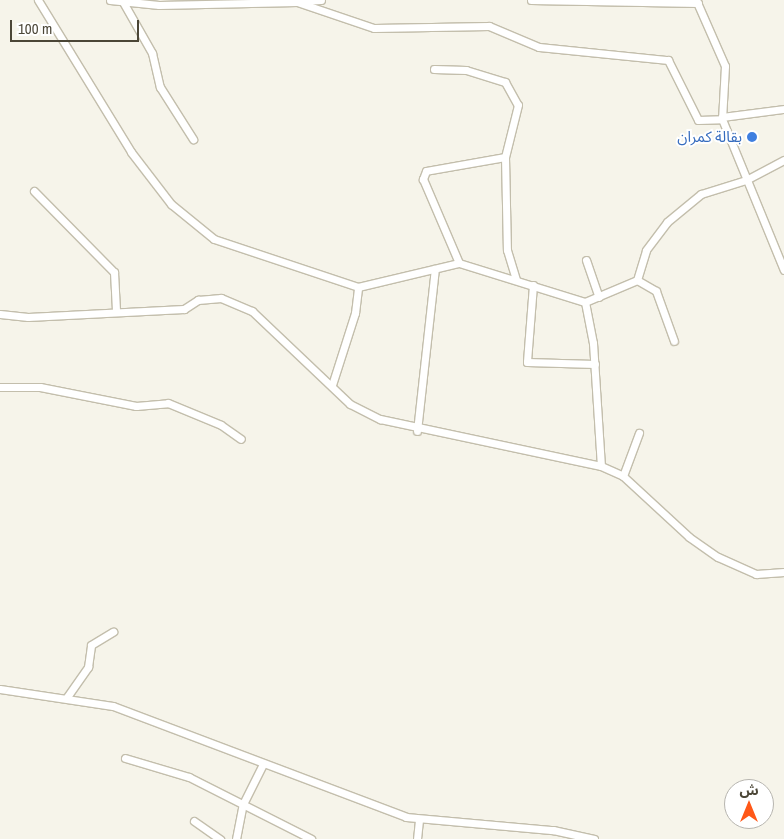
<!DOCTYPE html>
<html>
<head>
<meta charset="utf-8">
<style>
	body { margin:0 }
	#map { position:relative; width:784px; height:839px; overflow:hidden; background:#f6f4ea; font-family:"Archivo Narrow","Noto Sans Arabic",sans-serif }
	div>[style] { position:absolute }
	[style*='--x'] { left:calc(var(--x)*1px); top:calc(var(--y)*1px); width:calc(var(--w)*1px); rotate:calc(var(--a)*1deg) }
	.roads { filter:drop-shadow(1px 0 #c3beac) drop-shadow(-1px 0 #c3beac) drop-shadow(0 1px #c3beac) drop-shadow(0 -1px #c3beac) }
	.street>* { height:7px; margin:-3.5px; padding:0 3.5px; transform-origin:3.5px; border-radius:3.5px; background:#fff }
	.dots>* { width:14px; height:14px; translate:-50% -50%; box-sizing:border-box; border:2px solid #fff; border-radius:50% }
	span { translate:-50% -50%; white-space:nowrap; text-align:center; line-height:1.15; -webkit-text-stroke:4px #fff; paint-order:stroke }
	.shop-label { font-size:15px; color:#366cbe }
	.right { translate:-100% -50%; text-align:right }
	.north { position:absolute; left:724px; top:779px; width:50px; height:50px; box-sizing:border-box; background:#fff; border:1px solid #b7b5af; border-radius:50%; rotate:0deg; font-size:14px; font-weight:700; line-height:20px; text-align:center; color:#4b4637 }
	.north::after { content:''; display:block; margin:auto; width:18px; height:22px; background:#ff5818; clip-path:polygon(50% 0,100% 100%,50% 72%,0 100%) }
	.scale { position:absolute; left:10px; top:20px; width:129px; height:22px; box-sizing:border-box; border:2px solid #4b4637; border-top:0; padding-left:6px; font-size:15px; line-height:18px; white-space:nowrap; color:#4b4637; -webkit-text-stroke:4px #fff; paint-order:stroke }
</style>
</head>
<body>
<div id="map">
	<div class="roads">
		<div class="street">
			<i style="--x:38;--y:0;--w:178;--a:58.5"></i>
			<i style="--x:131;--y:152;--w:66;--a:52.4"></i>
			<i style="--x:171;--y:204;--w:55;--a:39.1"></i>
			<i style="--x:214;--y:239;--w:152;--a:18.4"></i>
			<i style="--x:358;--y:287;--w:104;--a:-13.4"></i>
			<i style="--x:459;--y:263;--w:132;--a:17.2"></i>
			<i style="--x:585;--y:302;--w:56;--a:-22.9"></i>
			<i style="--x:637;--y:280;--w:31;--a:-73"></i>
			<i style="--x:646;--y:250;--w:35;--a:-53"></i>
			<i style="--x:667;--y:222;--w:44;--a:-39.5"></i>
			<i style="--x:701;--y:194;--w:47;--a:-17.3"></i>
			<i style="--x:746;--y:180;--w:43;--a:-27.8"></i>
			<i style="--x:110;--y:0;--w:49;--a:5.8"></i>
			<i style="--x:159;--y:5;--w:138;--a:-1.2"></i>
			<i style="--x:297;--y:2;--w:81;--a:18.7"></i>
			<i style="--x:374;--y:28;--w:115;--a:-1"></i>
			<i style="--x:489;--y:26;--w:54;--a:22.8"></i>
			<i style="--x:539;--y:47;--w:130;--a:5.8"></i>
			<i style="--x:668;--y:60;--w:67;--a:63.4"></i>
			<i style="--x:698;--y:120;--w:24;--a:-2"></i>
			<i style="--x:531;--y:0;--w:167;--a:1"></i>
			<i style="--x:696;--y:0;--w:72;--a:66.3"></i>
			<i style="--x:725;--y:66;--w:53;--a:93.2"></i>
			<i style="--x:722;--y:119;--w:163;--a:67.7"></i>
			<i style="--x:301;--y:1;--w:20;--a:-3"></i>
			<i style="--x:123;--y:2;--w:59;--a:60.4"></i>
			<i style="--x:152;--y:53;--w:35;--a:77"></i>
			<i style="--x:160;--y:87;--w:62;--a:57.6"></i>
			<i style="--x:434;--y:69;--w:32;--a:2"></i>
			<i style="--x:466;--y:70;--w:41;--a:17.1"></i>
			<i style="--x:505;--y:82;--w:26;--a:61"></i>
			<i style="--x:518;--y:105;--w:54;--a:104"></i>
			<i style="--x:505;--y:157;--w:80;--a:170"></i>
			<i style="--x:426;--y:171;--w:9;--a:111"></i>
			<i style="--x:423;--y:179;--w:91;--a:66.8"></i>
			<i style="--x:722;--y:117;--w:63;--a:-7.4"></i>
			<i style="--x:505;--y:157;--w:93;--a:88.8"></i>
			<i style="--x:507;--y:250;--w:30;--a:73"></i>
			<i style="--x:34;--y:191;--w:114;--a:45.4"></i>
			<i style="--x:114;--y:272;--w:38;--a:87"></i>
			<i style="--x:586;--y:260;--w:39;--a:71"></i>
			<i style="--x:637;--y:280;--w:22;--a:30"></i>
			<i style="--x:656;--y:291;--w:53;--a:70.2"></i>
			<i style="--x:533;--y:285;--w:77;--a:94.5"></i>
			<i style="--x:527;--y:362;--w:68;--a:1.7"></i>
			<i style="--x:585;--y:302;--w:42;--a:79"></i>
			<i style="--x:593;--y:343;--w:123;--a:86.3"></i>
			<i style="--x:0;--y:314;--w:28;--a:6"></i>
			<i style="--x:28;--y:317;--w:156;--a:-2.9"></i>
			<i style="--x:184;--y:309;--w:17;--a:-33"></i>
			<i style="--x:198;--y:300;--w:23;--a:-5"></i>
			<i style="--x:221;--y:298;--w:34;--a:23"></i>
			<i style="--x:252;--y:311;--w:135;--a:43.5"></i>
			<i style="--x:350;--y:404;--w:34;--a:27"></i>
			<i style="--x:380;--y:419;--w:226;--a:12"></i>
			<i style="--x:601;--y:466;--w:24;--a:24"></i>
			<i style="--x:623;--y:476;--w:90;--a:42.7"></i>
			<i style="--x:689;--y:537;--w:35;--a:35"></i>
			<i style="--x:718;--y:557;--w:42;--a:24.1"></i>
			<i style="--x:756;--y:574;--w:28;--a:-4"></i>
			<i style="--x:332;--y:385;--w:76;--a:-72.3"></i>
			<i style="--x:355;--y:313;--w:26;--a:-83"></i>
			<i style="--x:0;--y:387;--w:40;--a:0"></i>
			<i style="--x:40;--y:387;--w:98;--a:11.2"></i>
			<i style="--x:136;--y:406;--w:32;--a:-5"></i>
			<i style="--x:168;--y:403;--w:57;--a:22.5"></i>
			<i style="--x:221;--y:425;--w:24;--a:35"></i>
			<i style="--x:417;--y:431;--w:163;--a:-83.7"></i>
			<i style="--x:623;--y:476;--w:46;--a:-69.6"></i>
			<i style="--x:0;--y:689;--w:114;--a:8.6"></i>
			<i style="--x:113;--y:706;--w:313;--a:20.7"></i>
			<i style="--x:406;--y:817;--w:148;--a:5.1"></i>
			<i style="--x:553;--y:830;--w:42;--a:12.4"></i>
			<i style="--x:67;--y:697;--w:37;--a:-55"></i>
			<i style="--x:88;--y:667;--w:22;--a:-82"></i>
			<i style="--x:91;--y:645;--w:26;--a:-31"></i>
			<i style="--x:125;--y:758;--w:67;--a:16.5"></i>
			<i style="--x:189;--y:777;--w:137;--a:26.9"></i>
			<i style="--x:194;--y:821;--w:32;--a:35"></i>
			<i style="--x:236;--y:839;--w:36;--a:-79"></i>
			<i style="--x:243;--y:804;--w:45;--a:-63.4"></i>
			<i style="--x:417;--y:839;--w:20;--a:-84"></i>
		</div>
	</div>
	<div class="dots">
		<i style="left:752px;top:137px;background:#3f7fe0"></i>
	</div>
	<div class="shop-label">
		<span class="right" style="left:742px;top:137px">بقالة كمران</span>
	</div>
	<div class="north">ش</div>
	<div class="scale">100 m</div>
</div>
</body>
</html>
